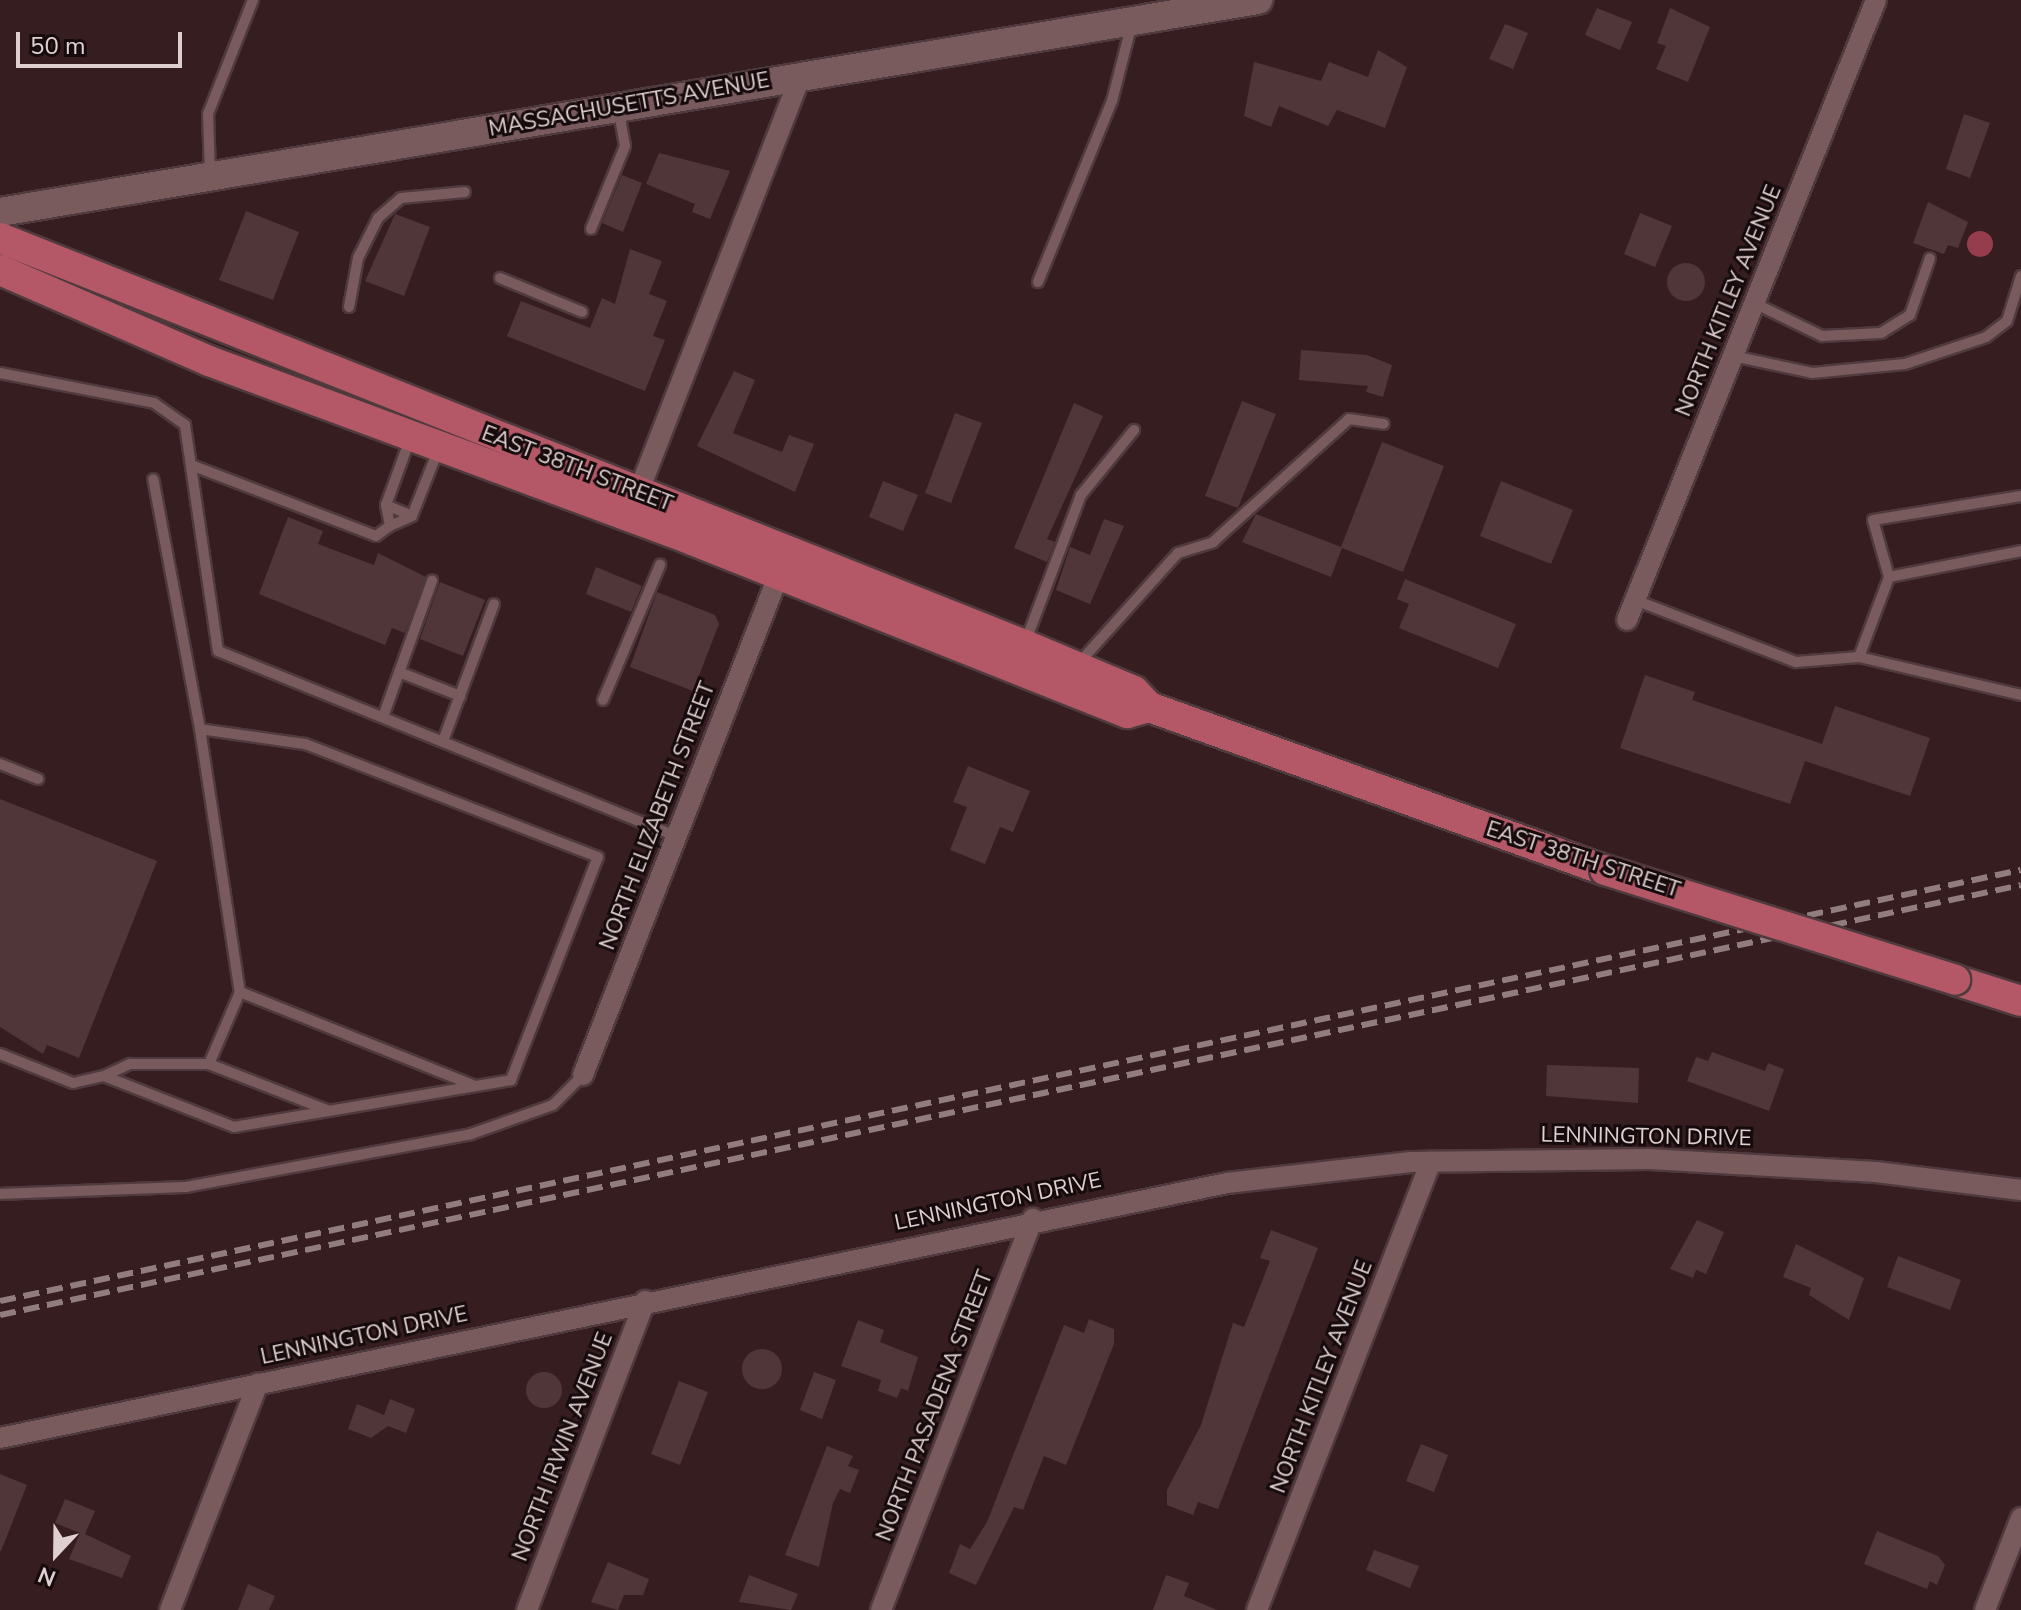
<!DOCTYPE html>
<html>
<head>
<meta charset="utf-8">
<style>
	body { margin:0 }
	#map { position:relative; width:2021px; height:1610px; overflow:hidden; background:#361d20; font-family:"Nunito Sans",sans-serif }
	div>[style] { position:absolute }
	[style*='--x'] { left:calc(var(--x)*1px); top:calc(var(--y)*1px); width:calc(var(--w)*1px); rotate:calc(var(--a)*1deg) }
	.water>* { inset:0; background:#963d4d }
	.round { border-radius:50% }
	.building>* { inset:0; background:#513639 }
	.roads { filter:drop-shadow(2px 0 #4f3a3d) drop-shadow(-2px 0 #4f3a3d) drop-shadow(0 2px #4f3a3d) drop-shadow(0 -2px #4f3a3d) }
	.service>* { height:10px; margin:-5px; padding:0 5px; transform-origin:5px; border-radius:5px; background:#795b5e }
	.minor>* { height:20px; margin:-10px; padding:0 10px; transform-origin:10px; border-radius:10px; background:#795b5e }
	.secondary>* { height:28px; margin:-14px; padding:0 14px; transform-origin:14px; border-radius:14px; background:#795b5e }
	.primary>* { height:30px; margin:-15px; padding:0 15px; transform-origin:15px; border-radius:15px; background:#b45868 }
	.rail>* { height:6px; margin-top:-3px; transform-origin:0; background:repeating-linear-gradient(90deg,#917c7e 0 16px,transparent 0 24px) }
	.bridges { filter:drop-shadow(2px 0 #4f3a3d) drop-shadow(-2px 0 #4f3a3d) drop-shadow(0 2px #4f3a3d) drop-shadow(0 -2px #4f3a3d) }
	.primary-bridge>* { height:30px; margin:-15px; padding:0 15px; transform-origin:15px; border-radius:15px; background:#b45868 }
	span { translate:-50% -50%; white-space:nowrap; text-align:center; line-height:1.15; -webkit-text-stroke:6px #160b0c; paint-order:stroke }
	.street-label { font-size:22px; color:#e0cfd0 }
	.north { position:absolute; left:16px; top:1514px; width:80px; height:80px; -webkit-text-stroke:6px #160b0c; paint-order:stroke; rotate:202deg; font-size:22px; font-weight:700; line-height:32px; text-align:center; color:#e0cfd0 }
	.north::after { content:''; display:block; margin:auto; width:28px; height:36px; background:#e0cfd0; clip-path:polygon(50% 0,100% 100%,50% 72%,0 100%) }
	.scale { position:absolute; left:16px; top:32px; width:166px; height:36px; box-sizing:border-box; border:4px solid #e0cfd0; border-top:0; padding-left:10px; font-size:24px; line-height:28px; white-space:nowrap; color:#e0cfd0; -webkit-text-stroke:6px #160b0c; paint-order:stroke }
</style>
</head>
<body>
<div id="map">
	<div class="water">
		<i class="round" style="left:1967px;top:231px;width:26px;height:26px"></i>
	</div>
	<div class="building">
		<i style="clip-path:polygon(1597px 8px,1632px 22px,1620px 50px,1585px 35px)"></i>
		<i style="clip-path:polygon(1670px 8px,1710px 27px,1688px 82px,1656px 69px,1666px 46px,1657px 43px)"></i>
		<i style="clip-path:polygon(1505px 24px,1528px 33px,1513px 69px,1489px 59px)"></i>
		<i style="clip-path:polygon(1378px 50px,1407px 67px,1385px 128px,1337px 110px,1328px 126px,1279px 106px,1271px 127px,1244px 116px,1254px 62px,1321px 81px,1329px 62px,1368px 77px)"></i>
		<i style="clip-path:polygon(1964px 114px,1990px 123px,1970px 178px,1946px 169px)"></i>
		<i style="clip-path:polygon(659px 153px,730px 171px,710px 219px,692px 212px,695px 204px,646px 184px)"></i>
		<i style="clip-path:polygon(622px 175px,642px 183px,623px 232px,602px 223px)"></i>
		<i style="clip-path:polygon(1928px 202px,1968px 222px,1958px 248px,1948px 245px,1944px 254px,1913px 243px)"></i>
		<i style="clip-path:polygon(246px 211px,299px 232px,273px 300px,219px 280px)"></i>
		<i style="clip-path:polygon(1640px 213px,1672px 226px,1655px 267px,1624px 254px)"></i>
		<i style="clip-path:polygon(395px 214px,430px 227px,404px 296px,365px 281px)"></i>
		<i style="clip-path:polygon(630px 249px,662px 261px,649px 294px,667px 301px,653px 336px,665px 340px,645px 391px,507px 336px,521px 301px,590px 328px,602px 298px,615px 304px)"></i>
		<i class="round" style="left:1667px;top:263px;width:38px;height:38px"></i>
		<i style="clip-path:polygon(1301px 350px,1367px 355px,1392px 365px,1383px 397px,1366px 392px,1368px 386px,1299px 380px)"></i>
		<i style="clip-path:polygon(734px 371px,755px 380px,733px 433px,782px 452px,789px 435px,814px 444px,795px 492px,697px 446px)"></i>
		<i style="clip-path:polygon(1242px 401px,1276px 414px,1238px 508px,1205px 496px)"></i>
		<i style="clip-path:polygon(1074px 403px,1103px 416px,1047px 539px,1055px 542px,1047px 562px,1014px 548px)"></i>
		<i style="clip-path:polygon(955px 413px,982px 423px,951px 503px,925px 493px)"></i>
		<i style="clip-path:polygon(1382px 442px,1444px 466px,1403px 572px,1342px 548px,1331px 577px,1242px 542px,1256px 514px,1341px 547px)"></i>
		<i style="clip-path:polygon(883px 481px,918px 495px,903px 531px,869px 517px)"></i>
		<i style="clip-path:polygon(1501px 481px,1573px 510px,1551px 564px,1480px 536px)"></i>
		<i style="clip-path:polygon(288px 517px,323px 531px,318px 544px,374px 565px,378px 553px,426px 577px,405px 633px,392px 628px,385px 645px,259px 594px)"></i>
		<i style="clip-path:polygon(1104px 519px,1124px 526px,1090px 604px,1056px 590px,1070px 547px,1090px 555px)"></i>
		<i style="clip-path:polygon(596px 567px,642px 586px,631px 612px,586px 594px)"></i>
		<i style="clip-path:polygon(1405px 579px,1516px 624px,1498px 668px,1399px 628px,1409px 604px,1397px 599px)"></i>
		<i style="clip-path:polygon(440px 582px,485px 600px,463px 656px,420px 639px)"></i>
		<i style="clip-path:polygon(657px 592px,715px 615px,719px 624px,693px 691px,630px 667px)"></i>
		<i style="clip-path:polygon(1645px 675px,1695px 692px,1692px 700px,1822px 744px,1835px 706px,1930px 738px,1910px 796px,1805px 761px,1790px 804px,1620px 748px)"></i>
		<i style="clip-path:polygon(968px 766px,1030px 791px,1013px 832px,1000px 827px,985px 864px,950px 850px,967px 807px,953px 802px)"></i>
		<i style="clip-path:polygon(0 799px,157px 861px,79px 1058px,47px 1045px,43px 1054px,0 1027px)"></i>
		<i style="clip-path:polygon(1712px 1052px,1765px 1071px,1768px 1063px,1784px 1069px,1769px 1111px,1687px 1081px,1696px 1057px,1708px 1061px)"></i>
		<i style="clip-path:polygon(1547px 1065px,1639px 1068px,1638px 1103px,1546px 1096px)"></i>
		<i style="clip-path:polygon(1697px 1220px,1724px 1232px,1706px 1274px,1696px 1270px,1693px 1278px,1670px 1269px)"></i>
		<i style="clip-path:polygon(1271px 1230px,1318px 1248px,1218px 1509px,1198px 1502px,1193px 1515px,1167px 1505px,1167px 1490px,1201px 1425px,1233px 1323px,1244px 1327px,1270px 1261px,1260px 1258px)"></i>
		<i style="clip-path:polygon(1796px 1244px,1864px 1278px,1849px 1320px,1809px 1295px,1811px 1288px,1783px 1277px)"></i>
		<i style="clip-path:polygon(1898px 1256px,1961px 1280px,1950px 1310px,1887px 1287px)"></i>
		<i style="clip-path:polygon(1089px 1319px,1114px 1329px,1114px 1344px,1066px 1465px,1044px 1456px,1023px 1510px,1014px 1507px,976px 1585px,949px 1573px,960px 1544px,970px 1549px,987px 1522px,1064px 1325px,1084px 1333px)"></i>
		<i style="clip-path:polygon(858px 1320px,884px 1330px,880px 1342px,918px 1357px,908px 1391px,901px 1388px,897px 1398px,878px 1391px,881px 1380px,841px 1366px)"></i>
		<i class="round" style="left:742px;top:1349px;width:40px;height:40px"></i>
		<i style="clip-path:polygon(814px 1372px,836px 1380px,822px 1419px,800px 1410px)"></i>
		<i class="round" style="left:526px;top:1372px;width:36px;height:36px"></i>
		<i style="clip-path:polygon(679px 1381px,708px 1392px,680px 1465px,651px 1454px)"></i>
		<i style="clip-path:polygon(390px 1399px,415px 1409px,406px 1433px,388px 1426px,371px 1438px,348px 1429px,357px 1404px,384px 1415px)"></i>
		<i style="clip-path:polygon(1421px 1444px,1448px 1455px,1434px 1492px,1406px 1481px)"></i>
		<i style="clip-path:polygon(827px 1446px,853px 1456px,848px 1466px,859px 1470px,850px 1493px,840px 1489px,833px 1503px,819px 1567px,785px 1555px)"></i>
		<i style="clip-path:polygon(0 1474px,27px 1485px,1px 1551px,0 1551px)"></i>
		<i style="clip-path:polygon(65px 1499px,95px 1511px,85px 1534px,131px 1556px,122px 1578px,69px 1559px,80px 1533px,55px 1523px)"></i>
		<i style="clip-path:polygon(1877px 1531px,1938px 1556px,1945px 1565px,1937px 1585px,1930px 1581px,1927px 1589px,1864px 1564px)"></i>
		<i style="clip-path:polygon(1374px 1550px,1419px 1566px,1410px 1588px,1366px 1570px)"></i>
		<i style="clip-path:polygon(608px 1562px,649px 1579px,643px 1595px,624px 1595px,618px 1610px,591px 1602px)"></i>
		<i style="clip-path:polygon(749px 1575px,798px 1594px,791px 1610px,739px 1602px)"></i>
		<i style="clip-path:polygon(1166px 1575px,1189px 1583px,1184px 1596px,1217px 1610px,1153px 1610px)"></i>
		<i style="clip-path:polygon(248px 1584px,275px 1596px,269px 1610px,238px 1610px)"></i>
	</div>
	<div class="roads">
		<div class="service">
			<i style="--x:210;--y:173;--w:59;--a:-91.9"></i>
			<i style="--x:208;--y:114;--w:123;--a:-68.5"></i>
			<i style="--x:591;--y:229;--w:90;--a:-67.7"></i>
			<i style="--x:625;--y:146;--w:36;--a:-100"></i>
			<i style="--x:500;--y:278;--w:89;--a:22.5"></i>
			<i style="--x:1038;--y:282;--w:196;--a:-67.8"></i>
			<i style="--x:1112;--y:101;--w:81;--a:-75.6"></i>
			<i style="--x:1754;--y:303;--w:76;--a:25.9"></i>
			<i style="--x:1822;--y:336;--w:59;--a:-2.9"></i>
			<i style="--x:1881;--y:333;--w:34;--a:-32"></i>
			<i style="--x:1910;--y:315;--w:60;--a:-70.7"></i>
			<i style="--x:349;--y:307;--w:50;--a:-79.6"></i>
			<i style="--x:358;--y:258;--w:45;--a:-63.4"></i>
			<i style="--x:378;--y:218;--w:30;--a:-41"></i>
			<i style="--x:401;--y:198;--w:64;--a:-5.4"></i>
			<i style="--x:1733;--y:356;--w:81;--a:12.1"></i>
			<i style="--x:1812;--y:373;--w:93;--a:-5.5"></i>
			<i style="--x:1905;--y:364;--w:85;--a:-18.4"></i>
			<i style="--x:1986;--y:337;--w:26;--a:-37"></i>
			<i style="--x:2007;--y:321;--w:47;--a:-72.7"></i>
			<i style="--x:0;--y:373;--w:157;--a:11"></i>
			<i style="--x:154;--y:403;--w:38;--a:35"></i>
			<i style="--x:185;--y:425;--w:228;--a:81.7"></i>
			<i style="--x:218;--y:651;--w:494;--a:22"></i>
			<i style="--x:410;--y:439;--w:70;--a:110"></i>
			<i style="--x:386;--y:505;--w:28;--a:23"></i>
			<i style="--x:412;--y:516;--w:73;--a:-68.3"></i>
			<i style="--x:191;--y:465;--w:198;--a:21"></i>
			<i style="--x:376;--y:536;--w:17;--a:-36"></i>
			<i style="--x:386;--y:505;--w:21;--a:79"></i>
			<i style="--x:390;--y:526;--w:24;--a:-24"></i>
			<i style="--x:1889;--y:577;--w:59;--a:-105.7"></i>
			<i style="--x:1873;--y:520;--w:150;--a:-9.2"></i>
			<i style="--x:1635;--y:600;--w:173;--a:21.1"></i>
			<i style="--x:1796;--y:662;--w:63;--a:-4.5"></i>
			<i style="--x:1859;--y:657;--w:166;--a:13.2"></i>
			<i style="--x:1025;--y:643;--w:158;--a:-69.3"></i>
			<i style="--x:1081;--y:495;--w:84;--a:-50.8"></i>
			<i style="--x:1859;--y:657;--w:85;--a:-69.4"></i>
			<i style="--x:1889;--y:577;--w:135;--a:-11.1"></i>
			<i style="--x:1078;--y:664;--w:149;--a:-48"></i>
			<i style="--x:1178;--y:553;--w:37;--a:-17"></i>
			<i style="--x:1213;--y:542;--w:183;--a:-42.1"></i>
			<i style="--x:1349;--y:419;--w:35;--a:8"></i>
			<i style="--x:399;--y:672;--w:66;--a:21.5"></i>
			<i style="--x:603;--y:700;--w:147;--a:-67.1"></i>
			<i style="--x:383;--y:717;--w:145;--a:-70.2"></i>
			<i style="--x:200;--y:729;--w:266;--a:81.4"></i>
			<i style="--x:443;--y:741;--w:146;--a:-69.6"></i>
			<i style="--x:0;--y:764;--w:41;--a:21.5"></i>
			<i style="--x:0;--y:1054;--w:79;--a:21.7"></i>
			<i style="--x:73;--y:1083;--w:32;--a:-13"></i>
			<i style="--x:104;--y:1076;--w:140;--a:21.4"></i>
			<i style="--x:234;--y:1127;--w:281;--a:-9.6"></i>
			<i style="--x:511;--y:1080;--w:239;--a:-68.7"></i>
			<i style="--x:598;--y:857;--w:314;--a:-158.9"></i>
			<i style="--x:305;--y:744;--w:106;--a:-171.9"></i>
			<i style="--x:200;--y:729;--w:254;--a:-100.6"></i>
			<i style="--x:209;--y:1064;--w:127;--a:21.3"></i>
			<i style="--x:104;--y:1076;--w:29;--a:-25"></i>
			<i style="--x:130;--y:1064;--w:79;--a:0"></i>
			<i style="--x:209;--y:1064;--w:78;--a:-66.7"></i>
			<i style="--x:240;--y:992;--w:251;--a:21.8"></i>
			<i style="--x:0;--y:1194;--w:186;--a:-2.2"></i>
			<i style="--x:186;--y:1187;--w:290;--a:-10.5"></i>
			<i style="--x:471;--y:1134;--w:87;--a:-19.5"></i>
			<i style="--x:553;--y:1105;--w:42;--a:-45"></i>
		</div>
		<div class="minor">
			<i style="--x:638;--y:493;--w:449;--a:-68.7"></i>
			<i style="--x:1627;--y:620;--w:668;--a:-68.12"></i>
			<i style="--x:583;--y:1075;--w:538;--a:-68.63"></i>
			<i style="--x:0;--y:1438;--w:1253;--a:-11.74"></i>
			<i style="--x:1227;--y:1183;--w:185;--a:-6.5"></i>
			<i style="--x:1411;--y:1162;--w:238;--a:-0.7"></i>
			<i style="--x:1649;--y:1159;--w:227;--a:3.3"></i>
			<i style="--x:1876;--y:1172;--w:146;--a:7.1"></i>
			<i style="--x:170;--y:1610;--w:243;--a:-68.8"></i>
			<i style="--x:527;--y:1610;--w:331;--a:-69.1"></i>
			<i style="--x:881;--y:1610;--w:420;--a:-68.8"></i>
			<i style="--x:1257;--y:1610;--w:481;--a:-68.8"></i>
			<i style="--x:1985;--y:1610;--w:99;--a:-68.6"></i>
		</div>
		<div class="secondary">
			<i style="--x:0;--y:212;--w:1276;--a:-9.57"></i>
		</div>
		<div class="primary">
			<i style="--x:0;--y:238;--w:1103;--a:21.66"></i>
			<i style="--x:1025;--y:645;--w:118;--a:22.9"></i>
			<i style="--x:1134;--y:691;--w:22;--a:47"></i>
			<i style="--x:1149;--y:707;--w:484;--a:19.7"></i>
			<i style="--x:0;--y:270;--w:228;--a:23.5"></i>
			<i style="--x:209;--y:361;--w:494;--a:20.3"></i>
			<i style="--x:672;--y:532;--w:490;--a:21.7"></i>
			<i style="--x:1127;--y:713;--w:23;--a:-15"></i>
			<i style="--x:1955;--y:980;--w:69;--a:17.7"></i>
		</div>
	</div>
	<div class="rail">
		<i style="--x:0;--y:1301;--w:2066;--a:-12.04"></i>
		<i style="--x:0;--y:1315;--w:2066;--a:-12.01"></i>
	</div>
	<div class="bridges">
		<div class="primary-bridge">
			<i style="--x:1605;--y:870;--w:367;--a:17.4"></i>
		</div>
	</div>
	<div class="street-label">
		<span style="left:629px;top:105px;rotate:-10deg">MASSACHUSETTS AVENUE</span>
		<span style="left:1729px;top:301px;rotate:-68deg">NORTH KITLEY AVENUE</span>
		<span style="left:577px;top:469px;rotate:21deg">EAST 38TH STREET</span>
		<span style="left:658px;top:816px;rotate:-69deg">NORTH ELIZABETH STREET</span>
		<span style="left:1583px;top:860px;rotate:18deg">EAST 38TH STREET</span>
		<span style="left:1646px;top:1137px;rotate:1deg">LENNINGTON DRIVE</span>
		<span style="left:998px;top:1202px;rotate:-12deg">LENNINGTON DRIVE</span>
		<span style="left:364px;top:1336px;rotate:-12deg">LENNINGTON DRIVE</span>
		<span style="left:1322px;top:1377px;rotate:-69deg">NORTH KITLEY AVENUE</span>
		<span style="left:935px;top:1406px;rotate:-69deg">NORTH PASADENA STREET</span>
		<span style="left:563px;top:1447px;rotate:-69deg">NORTH IRWIN AVENUE</span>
	</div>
	<div class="north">N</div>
	<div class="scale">50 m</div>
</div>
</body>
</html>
